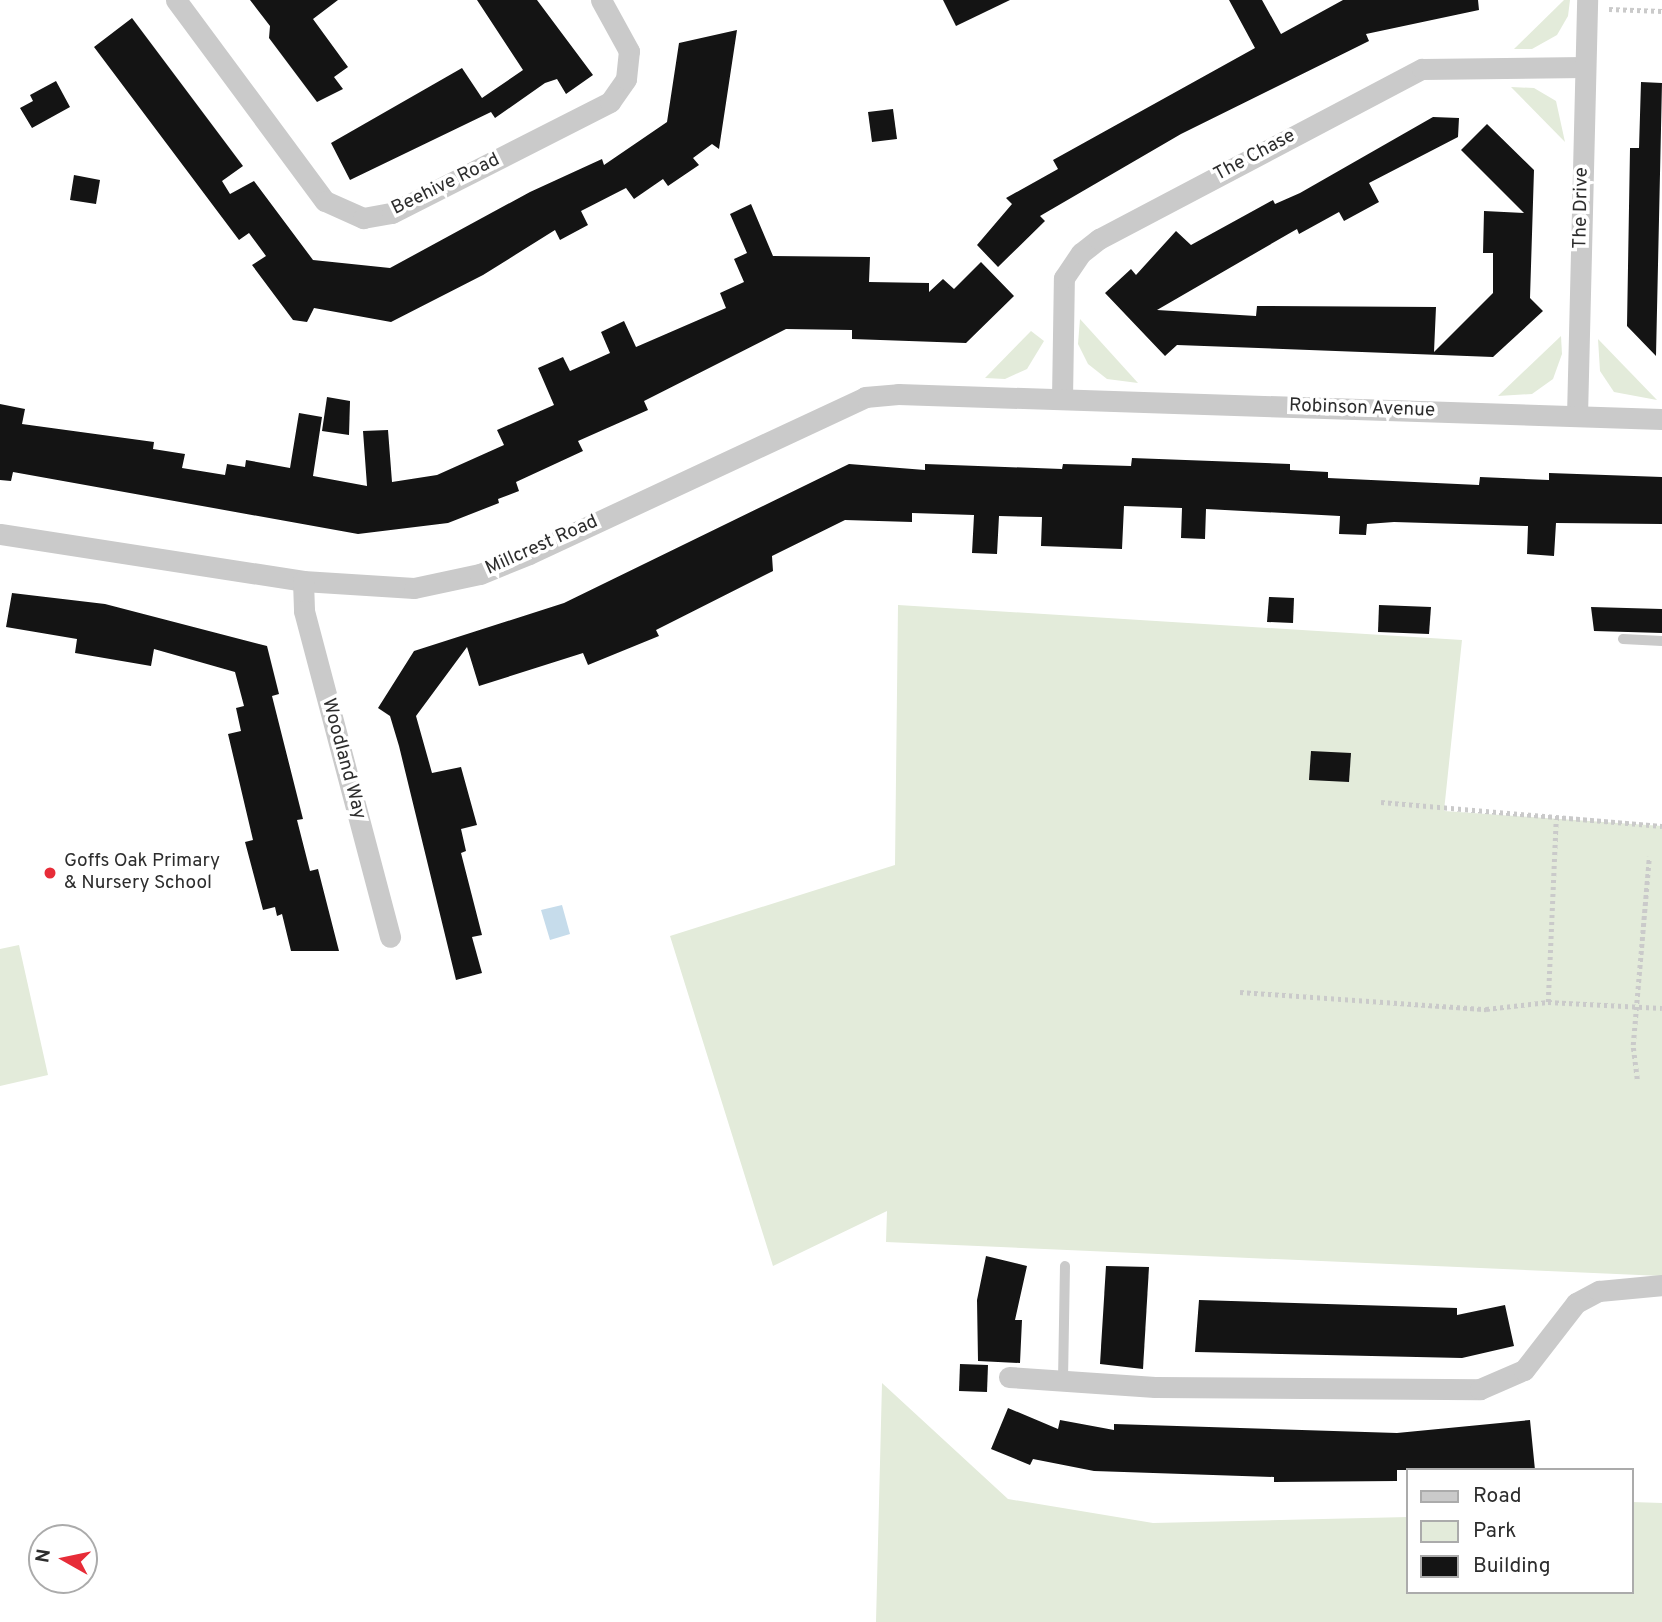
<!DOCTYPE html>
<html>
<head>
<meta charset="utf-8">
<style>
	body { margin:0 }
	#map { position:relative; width:1662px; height:1622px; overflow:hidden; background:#fff; font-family:Overpass,sans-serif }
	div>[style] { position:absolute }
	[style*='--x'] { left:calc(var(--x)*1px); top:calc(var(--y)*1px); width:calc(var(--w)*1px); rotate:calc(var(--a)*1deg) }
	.green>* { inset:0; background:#e3ebda }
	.water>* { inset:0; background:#c6dceb }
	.building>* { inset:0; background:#141414 }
	.path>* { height:4.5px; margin-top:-2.25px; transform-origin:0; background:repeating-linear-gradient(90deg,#cacaca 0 3.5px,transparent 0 7px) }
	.service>* { height:10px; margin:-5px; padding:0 5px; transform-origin:5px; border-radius:5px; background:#cacaca }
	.minor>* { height:21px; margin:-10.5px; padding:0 10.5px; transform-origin:10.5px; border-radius:10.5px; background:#cacaca }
	.dots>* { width:19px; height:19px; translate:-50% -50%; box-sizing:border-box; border:4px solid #fff; border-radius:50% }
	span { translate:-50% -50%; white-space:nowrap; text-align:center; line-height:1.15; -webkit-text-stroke:7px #fff; paint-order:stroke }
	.street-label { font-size:19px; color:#2d2d2d }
	.poi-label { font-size:19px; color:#2d2d2d }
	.left { translate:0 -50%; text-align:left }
	.legend { position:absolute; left:1406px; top:1468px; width:228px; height:126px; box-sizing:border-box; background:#fff; border:2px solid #ababab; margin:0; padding:9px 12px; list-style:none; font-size:21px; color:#2d2d2d }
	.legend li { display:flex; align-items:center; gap:14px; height:35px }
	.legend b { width:35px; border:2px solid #ababab }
	.north { position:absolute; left:28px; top:1524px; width:70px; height:70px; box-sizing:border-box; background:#fff; border:2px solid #ababab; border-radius:50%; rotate:279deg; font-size:19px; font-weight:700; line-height:28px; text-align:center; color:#2d2d2d }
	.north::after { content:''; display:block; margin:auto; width:24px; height:32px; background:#e72c38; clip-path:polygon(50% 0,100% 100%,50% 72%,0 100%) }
</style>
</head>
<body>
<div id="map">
	<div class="green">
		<i style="clip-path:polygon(1564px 0,1570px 0,1568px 16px,1557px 35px,1532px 49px,1514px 49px)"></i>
		<i style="clip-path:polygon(1511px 87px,1534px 88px,1556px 101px,1565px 142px)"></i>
		<i style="clip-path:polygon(1080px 319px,1138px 383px,1107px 379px,1088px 364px,1078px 344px)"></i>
		<i style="clip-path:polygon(1031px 331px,1044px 341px,1027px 369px,1005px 379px,985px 378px)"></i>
		<i style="clip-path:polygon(1561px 336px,1562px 354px,1553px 379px,1532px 394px,1498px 396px)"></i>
		<i style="clip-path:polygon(1598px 339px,1657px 400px,1614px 392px,1600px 371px)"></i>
		<i style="clip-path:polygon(898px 605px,1462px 640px,1444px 811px,1662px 826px,1662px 1276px,886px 1242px,887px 1211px,773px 1266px,670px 936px,895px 865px)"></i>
		<i style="clip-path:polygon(19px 945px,48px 1075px,0 1086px,0 949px)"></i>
		<i style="clip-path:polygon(882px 1383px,1008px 1499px,1153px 1523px,1408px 1517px,1408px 1592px,1632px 1592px,1632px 1502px,1662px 1503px,1662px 1622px,876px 1622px)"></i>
	</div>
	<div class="water">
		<i style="clip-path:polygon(562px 905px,570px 934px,550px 940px,541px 910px)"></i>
	</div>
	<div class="building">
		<i style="clip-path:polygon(250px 0,338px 0,313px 19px,348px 67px,334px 77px,343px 89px,317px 102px,269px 38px,270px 26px)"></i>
		<i style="clip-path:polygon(477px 0,537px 0,593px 75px,566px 94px,557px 79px,545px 83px,495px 118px,491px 112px,350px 180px,331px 143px,462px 68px,482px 98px,523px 70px)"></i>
		<i style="clip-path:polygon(943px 0,1010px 0,956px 26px)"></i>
		<i style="clip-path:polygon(1229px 0,1262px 0,1281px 34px,1343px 0,1478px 0,1479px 10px,1366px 34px,1369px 41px,1181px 134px,1040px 216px,1045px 221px,998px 267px,977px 245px,1012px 204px,1006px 198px,1058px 169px,1053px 160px,1255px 48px)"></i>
		<i style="clip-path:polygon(132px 18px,243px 166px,222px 181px,230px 194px,254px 181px,313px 260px,390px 268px,530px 192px,602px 159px,604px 165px,667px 122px,679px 43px,737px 30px,719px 149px,712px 144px,693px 158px,699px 165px,668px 186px,663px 179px,634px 199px,626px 188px,581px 211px,588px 225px,560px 240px,555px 230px,483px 275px,391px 322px,314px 308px,307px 322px,293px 320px,252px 265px,266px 256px,249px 233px,239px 240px,94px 47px)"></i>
		<i style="clip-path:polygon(56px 81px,70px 107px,32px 128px,20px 108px,33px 101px,30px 95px)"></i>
		<i style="clip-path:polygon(1641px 82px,1662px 83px,1656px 356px,1627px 326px,1630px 148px,1639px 148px)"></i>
		<i style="clip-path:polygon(893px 109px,897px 139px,872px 142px,868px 112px)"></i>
		<i style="clip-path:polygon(1433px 117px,1459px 118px,1458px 137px,1369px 183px,1379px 202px,1344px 221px,1339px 212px,1299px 234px,1297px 229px,1157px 310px,1256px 316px,1257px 306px,1436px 307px,1434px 352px,1493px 293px,1493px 253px,1483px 253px,1484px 211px,1524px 213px,1461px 150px,1487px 124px,1534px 170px,1530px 298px,1543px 311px,1493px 357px,1177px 345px,1165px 356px,1105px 293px,1131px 269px,1136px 275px,1176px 231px,1191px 245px,1273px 200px,1275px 204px,1300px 193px)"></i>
		<i style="clip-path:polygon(74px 175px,100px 180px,96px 204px,70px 200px)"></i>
		<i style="clip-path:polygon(751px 204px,773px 256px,870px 257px,869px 282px,929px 283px,929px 292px,943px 279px,954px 289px,981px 262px,1014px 296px,966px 343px,852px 339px,852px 330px,786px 329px,644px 401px,648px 410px,578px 441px,583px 451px,516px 482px,519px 491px,498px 499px,499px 503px,448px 523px,358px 534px,13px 472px,11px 481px,0 480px,0 404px,25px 409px,22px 424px,154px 442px,153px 449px,185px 454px,182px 468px,225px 475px,227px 464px,245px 467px,246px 460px,290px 468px,299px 413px,322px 417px,313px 476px,367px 486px,363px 431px,388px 430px,392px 482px,437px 475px,504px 445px,497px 430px,554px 405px,538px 368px,563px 357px,570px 371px,610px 353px,601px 332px,624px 321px,636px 347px,726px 308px,720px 293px,744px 282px,734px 259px,747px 253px,730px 214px)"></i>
		<i style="clip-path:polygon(327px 397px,350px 401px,349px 435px,322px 431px)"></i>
		<i style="clip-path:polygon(1132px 458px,1290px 464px,1290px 470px,1328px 472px,1328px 478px,1479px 485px,1480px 477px,1549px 480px,1549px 473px,1662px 477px,1662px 524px,1556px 523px,1554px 556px,1527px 554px,1528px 526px,1394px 522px,1367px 524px,1366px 535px,1339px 534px,1340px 516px,1206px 509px,1205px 539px,1181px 538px,1182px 508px,1124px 506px,1122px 549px,1041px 546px,1042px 517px,999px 516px,997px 554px,972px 553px,974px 515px,912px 513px,912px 522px,845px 520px,772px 556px,773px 571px,656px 630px,659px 636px,588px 665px,583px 653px,479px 686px,467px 647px,416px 716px,432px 773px,461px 767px,477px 825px,461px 829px,466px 851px,461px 853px,482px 935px,472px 937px,482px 973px,456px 980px,399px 746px,390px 716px,378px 708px,414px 651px,564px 603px,849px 464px,925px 470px,925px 464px,1062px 469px,1063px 464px,1131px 466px)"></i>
		<i style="clip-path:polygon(12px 593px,105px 604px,267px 646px,279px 694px,272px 696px,303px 819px,297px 820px,310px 871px,318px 869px,339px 951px,291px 951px,282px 914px,277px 916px,275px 907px,263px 910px,245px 842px,253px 840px,228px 734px,241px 731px,236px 708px,244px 706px,235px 672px,154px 649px,151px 666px,75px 653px,77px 639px,6px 627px)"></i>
		<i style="clip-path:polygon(1269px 597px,1294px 598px,1293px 623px,1267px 622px)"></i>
		<i style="clip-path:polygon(1379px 605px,1431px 607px,1429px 634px,1378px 632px)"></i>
		<i style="clip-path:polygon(1591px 607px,1662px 609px,1662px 633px,1594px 631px)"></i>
		<i style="clip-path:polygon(1311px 751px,1351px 753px,1349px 782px,1309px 780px)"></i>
		<i style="clip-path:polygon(986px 1256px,1027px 1266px,1015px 1320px,1022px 1320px,1020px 1363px,978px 1361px,977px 1300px)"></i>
		<i style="clip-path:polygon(1106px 1266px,1149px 1267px,1143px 1369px,1100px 1364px)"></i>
		<i style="clip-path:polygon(1199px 1300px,1457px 1308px,1457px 1315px,1505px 1305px,1514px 1346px,1462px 1358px,1195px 1352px)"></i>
		<i style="clip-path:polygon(960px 1364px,988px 1365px,987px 1392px,959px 1391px)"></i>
		<i style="clip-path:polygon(1008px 1408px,1058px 1429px,1060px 1420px,1114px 1430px,1114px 1424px,1397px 1433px,1530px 1420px,1535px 1470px,1397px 1470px,1397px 1481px,1274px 1482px,1274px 1477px,1094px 1471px,1033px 1459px,1030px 1465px,991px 1449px)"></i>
	</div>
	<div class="path">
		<i style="--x:1609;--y:9;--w:53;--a:2.2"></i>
		<i style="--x:1381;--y:802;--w:282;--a:4.9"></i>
		<i style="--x:1240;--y:992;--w:247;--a:4"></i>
		<i style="--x:1486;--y:1009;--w:62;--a:-6.4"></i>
		<i style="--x:1548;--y:1002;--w:114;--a:3"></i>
		<i style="--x:1548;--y:1002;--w:183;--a:-87.5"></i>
		<i style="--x:1637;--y:1079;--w:34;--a:-97"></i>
		<i style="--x:1633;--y:1045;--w:189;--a:-85.1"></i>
	</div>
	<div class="service">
		<i style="--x:1623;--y:639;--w:39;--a:3"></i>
		<i style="--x:1063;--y:1380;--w:114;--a:-89"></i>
	</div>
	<div class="minor">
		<i style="--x:176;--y:0;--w:250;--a:53.5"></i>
		<i style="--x:325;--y:201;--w:42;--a:24.1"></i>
		<i style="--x:363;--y:218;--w:29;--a:-10"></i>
		<i style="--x:392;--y:213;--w:245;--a:-27"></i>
		<i style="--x:610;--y:102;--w:28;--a:-55"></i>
		<i style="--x:626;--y:79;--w:28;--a:-84"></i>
		<i style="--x:629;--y:51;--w:58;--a:-118.8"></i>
		<i style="--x:1062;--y:399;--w:121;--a:-89.1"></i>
		<i style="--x:1064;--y:278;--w:30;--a:-56"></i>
		<i style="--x:1081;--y:253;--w:23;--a:-38"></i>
		<i style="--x:1099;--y:239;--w:365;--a:-27.8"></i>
		<i style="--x:1422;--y:69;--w:163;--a:-0.7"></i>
		<i style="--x:1577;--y:416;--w:416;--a:-88.6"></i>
		<i style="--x:0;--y:534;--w:307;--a:8.8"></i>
		<i style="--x:303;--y:581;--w:111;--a:3.6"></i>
		<i style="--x:414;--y:588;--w:67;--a:-12"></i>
		<i style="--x:480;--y:574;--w:53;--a:-22.2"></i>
		<i style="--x:529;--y:554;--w:371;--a:-25"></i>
		<i style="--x:865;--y:397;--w:33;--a:-5"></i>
		<i style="--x:898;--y:394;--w:764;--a:1.87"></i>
		<i style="--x:303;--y:581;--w:30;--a:88"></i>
		<i style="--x:304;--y:611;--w:337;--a:75.2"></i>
		<i style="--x:1009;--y:1377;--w:146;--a:3.9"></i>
		<i style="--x:1155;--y:1387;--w:325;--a:0.4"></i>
		<i style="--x:1480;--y:1389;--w:48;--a:-23.4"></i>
		<i style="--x:1524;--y:1370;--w:85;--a:-52.2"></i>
		<i style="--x:1576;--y:1303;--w:26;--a:-28"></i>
		<i style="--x:1599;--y:1291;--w:63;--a:-5.4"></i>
	</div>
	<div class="dots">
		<i style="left:50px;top:873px;background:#e72c38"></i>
	</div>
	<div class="street-label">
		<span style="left:1255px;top:156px;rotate:-28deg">The Chase</span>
		<span style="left:446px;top:185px;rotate:-26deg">Beehive Road</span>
		<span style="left:1582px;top:208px;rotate:-89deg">The Drive</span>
		<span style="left:1362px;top:409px;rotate:2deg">Robinson Avenue</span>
		<span style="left:542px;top:546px;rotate:-24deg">Millcrest Road</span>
		<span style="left:343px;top:759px;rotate:75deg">Woodland Way</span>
	</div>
	<div class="poi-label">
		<span class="left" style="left:64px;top:873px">Goffs Oak Primary<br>&amp; Nursery School</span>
	</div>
	<ul class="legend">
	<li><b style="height:9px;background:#cacaca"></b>Road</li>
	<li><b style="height:19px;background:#e3ebda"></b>Park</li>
	<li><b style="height:19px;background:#141414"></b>Building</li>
	</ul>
	<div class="north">N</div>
</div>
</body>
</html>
